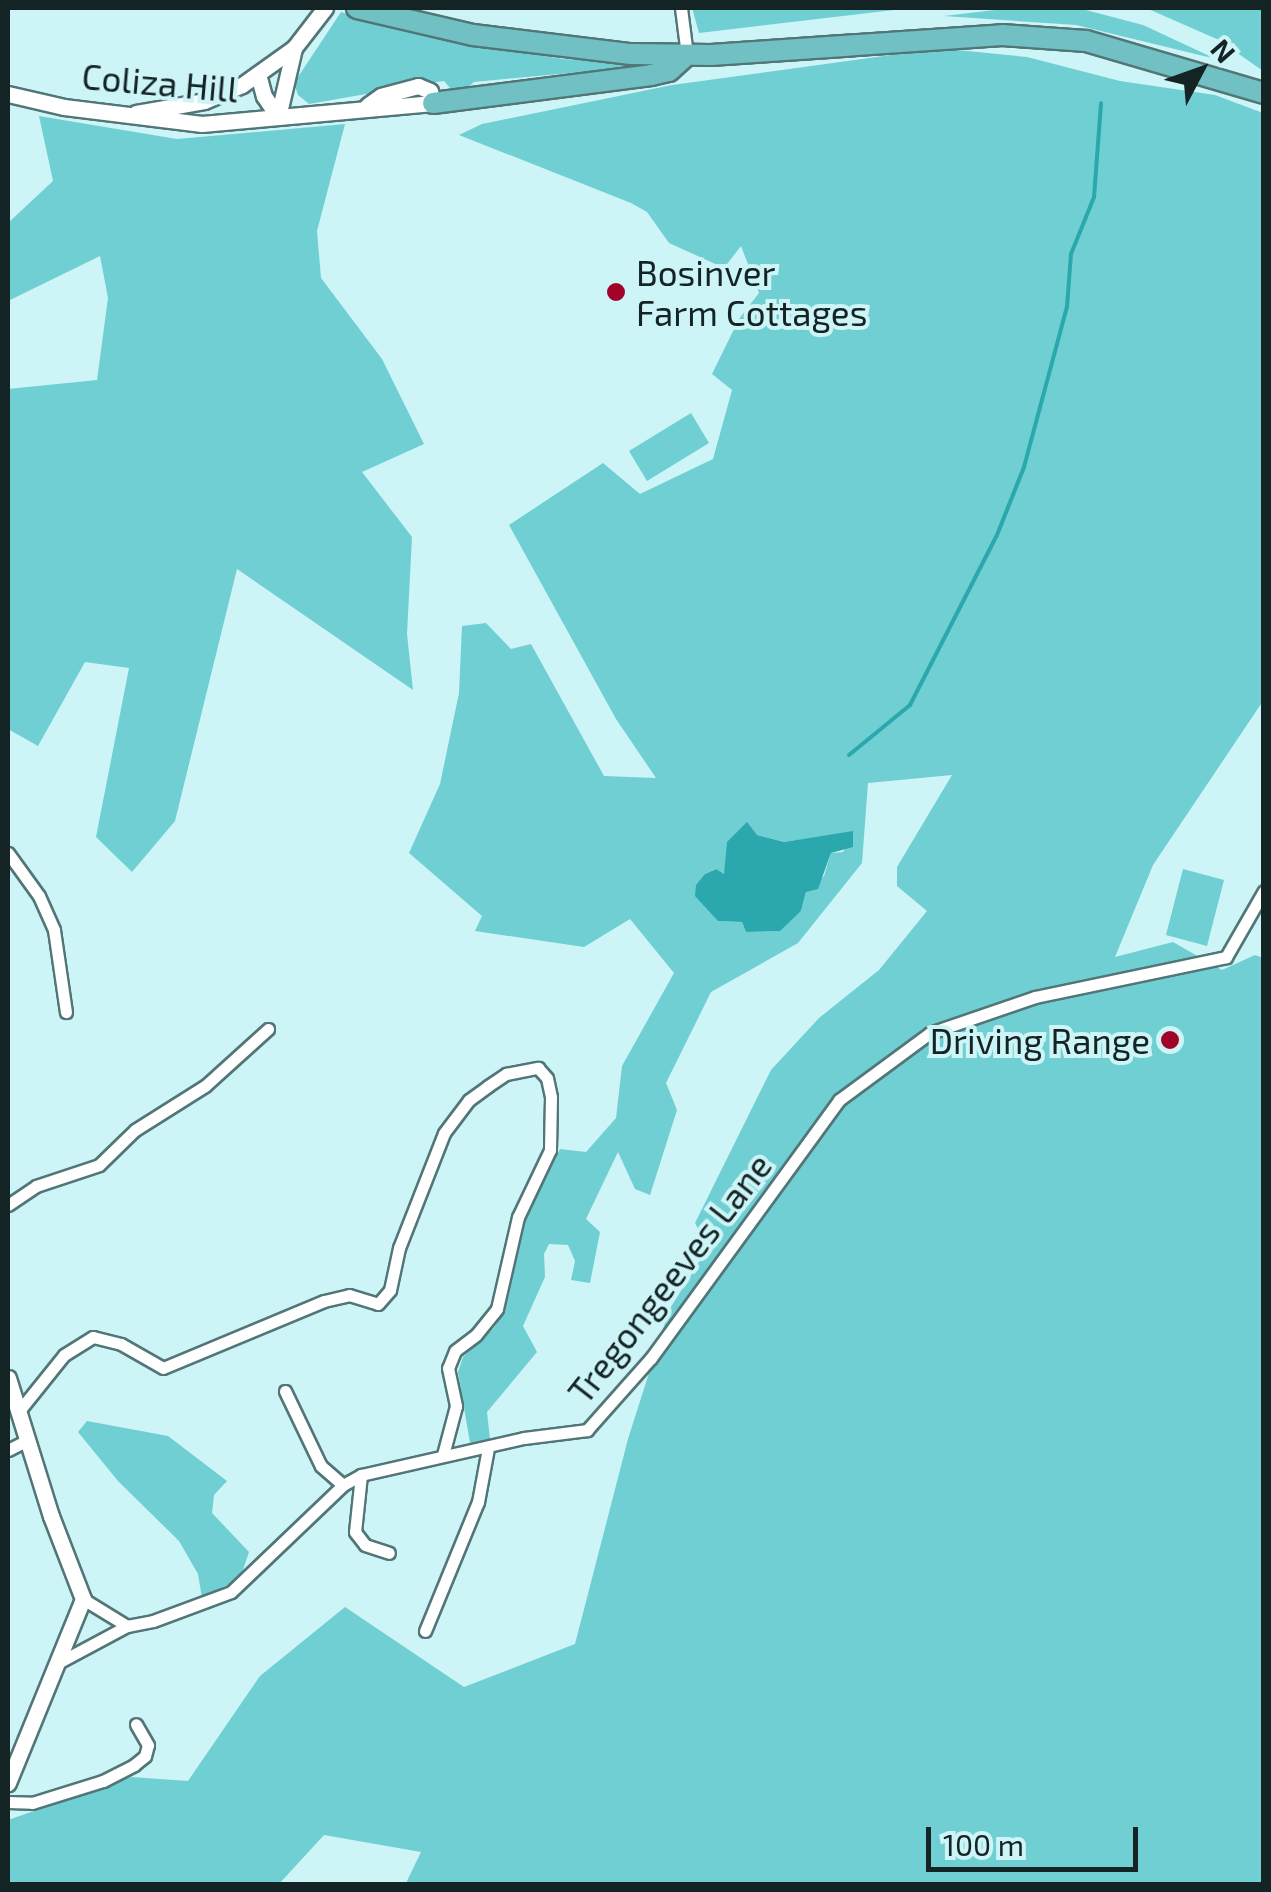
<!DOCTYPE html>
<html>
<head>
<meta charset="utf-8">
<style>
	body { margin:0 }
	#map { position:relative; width:1271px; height:1892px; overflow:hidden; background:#cdf4f6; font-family:"Exo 2",sans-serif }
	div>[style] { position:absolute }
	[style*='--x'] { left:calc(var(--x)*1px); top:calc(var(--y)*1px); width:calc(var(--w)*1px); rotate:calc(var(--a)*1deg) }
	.green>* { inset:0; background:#70cfd3 }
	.water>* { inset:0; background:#2ba8ae }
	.stream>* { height:4px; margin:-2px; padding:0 2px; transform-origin:2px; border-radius:2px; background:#2ba8ae }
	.roads { filter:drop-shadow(2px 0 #527677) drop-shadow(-2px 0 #527677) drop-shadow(0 2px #527677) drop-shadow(0 -2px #527677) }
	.minor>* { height:11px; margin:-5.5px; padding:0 5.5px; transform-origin:5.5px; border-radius:5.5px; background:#fff }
	.tertiary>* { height:15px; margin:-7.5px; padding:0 7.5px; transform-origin:7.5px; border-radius:7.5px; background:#fff }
	.trunk>* { height:20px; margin:-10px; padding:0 10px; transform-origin:10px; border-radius:10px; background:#70c0c4 }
	.dots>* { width:28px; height:28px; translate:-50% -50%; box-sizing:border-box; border:5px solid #cdf4f6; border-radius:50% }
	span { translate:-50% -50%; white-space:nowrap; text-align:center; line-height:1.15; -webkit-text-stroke:8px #cdf4f6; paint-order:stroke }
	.street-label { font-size:35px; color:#142324 }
	.poi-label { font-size:35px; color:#142324 }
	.left { translate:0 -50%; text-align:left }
	.right { translate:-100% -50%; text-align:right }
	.frame { position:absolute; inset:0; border:10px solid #142324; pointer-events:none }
	.north { position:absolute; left:1151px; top:20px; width:100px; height:100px; -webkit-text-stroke:8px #cdf4f6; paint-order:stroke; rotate:49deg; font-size:28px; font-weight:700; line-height:40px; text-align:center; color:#142324 }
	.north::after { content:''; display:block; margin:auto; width:35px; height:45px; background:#142324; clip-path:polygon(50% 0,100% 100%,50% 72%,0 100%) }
	.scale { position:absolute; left:926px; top:1827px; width:212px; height:45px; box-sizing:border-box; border:5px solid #142324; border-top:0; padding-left:12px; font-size:30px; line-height:35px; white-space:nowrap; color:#142324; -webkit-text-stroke:8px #cdf4f6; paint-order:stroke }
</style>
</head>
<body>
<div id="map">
	<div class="green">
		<i style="clip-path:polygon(692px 8px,911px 8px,699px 33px)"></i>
		<i style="clip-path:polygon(1012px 8px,1082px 9px,1143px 25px,1216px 59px,1076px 25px,944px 16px)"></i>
		<i style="clip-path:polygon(1146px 8px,1263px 8px,1263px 71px,1219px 40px)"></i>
		<i style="clip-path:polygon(341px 12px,427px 37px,563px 59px,655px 65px,474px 82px,465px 90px,451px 89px,444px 81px,429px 83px,309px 104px,298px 95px,294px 83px)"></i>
		<i style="clip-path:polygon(evenodd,957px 50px,1027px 57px,1120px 81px,1215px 95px,1263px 113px,1263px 701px,1153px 865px,1115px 957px,1173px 942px,1222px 970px,1255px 955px,1263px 958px,1263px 1884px,384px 1884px,406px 1883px,421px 1852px,324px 1835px,279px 1884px,8px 1884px,8px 1820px,131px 1777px,188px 1781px,260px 1676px,345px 1607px,464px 1687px,575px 1644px,628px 1439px,669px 1310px,708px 1247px,695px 1223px,771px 1070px,819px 1018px,879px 970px,927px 911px,897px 886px,897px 867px,952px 775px,868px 783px,862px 863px,798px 943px,711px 992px,666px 1083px,677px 1110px,650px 1195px,635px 1189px,618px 1152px,586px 1219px,600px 1232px,590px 1283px,571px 1280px,575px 1261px,568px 1245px,549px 1244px,544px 1254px,545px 1277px,523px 1326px,537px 1352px,487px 1412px,490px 1439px,470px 1443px,458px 1372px,463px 1357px,494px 1328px,505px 1310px,526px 1217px,560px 1149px,586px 1152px,616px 1118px,622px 1066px,674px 973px,630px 919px,584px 947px,475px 931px,482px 916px,409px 853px,440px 784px,459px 693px,462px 626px,486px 623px,511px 649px,531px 644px,604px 776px,656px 778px,616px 719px,509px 525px,603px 463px,640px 494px,713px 459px,732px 390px,712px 374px,739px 319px,759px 293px,741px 246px,724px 268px,669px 243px,647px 212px,631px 203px,459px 135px,482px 124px,672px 85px,891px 55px,957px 50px,853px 832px,843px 852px,831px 853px,824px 876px,806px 892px,801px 911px,779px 931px,746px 932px,742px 922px,718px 921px,705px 874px,715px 869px,723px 874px,757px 835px,784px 842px,853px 832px)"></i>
		<i style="clip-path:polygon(39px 116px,177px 139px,345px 124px,317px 231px,321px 278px,382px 359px,424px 444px,362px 472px,412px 537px,407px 634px,413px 690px,237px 569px,175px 821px,132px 872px,96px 837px,129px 668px,85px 662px,38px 746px,8px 729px,8px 389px,97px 380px,108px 298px,100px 256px,8px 301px,8px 223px,53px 181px)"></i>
		<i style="clip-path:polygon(691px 413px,709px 443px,647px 481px,629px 451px)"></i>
		<i style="clip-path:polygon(1183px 869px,1224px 880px,1207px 946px,1166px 935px)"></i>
		<i style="clip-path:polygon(87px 1421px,168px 1436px,227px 1481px,214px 1495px,212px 1513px,249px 1552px,243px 1570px,231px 1583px,202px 1598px,198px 1574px,179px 1541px,118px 1481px,78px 1432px)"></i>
	</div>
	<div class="water">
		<i style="clip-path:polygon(747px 822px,757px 835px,784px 842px,853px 831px,853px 847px,831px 853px,818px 889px,806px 892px,801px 911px,780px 931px,746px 932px,742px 922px,718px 921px,695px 896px,696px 885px,705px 874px,716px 869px,724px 874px,727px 842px)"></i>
	</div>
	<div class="stream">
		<i style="--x:849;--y:755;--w:79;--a:-39.3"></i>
		<i style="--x:910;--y:705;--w:191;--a:-62.9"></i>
		<i style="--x:997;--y:535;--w:73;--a:-68.3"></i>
		<i style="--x:1024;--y:467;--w:166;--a:-75"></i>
		<i style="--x:1067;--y:307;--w:53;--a:-85.7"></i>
		<i style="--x:1071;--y:254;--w:61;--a:-68"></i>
		<i style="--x:1094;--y:197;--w:94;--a:-85.7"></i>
	</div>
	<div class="roads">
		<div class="minor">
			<i style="--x:681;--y:8;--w:47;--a:82.7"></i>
			<i style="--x:8;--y:853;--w:53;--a:54.2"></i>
			<i style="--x:39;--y:896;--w:37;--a:66"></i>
			<i style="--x:54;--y:930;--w:83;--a:81.7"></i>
			<i style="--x:8;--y:1205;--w:34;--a:-34"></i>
			<i style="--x:36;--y:1186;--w:66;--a:-18.4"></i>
			<i style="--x:99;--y:1165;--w:50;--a:-44.2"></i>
			<i style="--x:135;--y:1130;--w:83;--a:-32.2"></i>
			<i style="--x:205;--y:1086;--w:85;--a:-42.1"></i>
			<i style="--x:285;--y:1391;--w:83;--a:64.4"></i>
			<i style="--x:321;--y:1466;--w:29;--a:41"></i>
			<i style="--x:19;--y:1411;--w:72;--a:-51.2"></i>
			<i style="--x:64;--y:1355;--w:34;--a:-32"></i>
			<i style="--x:93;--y:1337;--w:29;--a:14"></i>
			<i style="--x:121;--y:1344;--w:48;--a:29.7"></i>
			<i style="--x:163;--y:1368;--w:174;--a:-22.6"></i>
			<i style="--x:324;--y:1301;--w:26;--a:-13"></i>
			<i style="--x:349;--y:1295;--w:30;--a:17"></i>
			<i style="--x:378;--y:1304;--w:18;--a:-49"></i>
			<i style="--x:390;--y:1290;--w:43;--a:-77.9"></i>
			<i style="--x:399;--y:1248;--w:123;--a:-68.6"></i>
			<i style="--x:444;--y:1133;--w:41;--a:-52.9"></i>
			<i style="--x:469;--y:1100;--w:24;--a:-36"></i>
			<i style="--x:488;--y:1086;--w:22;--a:-34"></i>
			<i style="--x:506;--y:1074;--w:33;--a:-11"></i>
			<i style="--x:538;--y:1068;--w:13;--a:48"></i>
			<i style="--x:547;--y:1078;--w:19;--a:78"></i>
			<i style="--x:551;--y:1097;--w:53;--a:91.1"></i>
			<i style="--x:550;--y:1150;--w:74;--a:115.5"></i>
			<i style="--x:518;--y:1217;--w:94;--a:102.9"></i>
			<i style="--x:497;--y:1309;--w:33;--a:129"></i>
			<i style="--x:476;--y:1335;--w:26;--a:143"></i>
			<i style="--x:455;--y:1351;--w:18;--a:112"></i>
			<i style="--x:448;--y:1368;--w:39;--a:78"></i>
			<i style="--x:456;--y:1406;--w:51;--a:104.9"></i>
			<i style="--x:8;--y:1450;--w:20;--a:-27"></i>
			<i style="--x:361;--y:1475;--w:57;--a:96"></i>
			<i style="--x:355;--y:1532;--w:16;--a:52"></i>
			<i style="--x:365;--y:1545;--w:25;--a:18"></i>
			<i style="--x:83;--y:1599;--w:52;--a:31.5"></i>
			<i style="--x:127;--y:1626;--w:26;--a:-11"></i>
			<i style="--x:153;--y:1621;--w:83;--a:-20.4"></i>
			<i style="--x:231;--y:1592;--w:155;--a:-43.7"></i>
			<i style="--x:343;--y:1485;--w:21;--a:-29"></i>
			<i style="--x:361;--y:1475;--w:167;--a:-12.8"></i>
			<i style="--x:524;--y:1438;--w:64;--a:-7.2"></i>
			<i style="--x:587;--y:1430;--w:96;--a:-48.4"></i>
			<i style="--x:651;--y:1358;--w:319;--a:-53.9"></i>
			<i style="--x:839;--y:1100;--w:113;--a:-36.4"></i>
			<i style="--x:930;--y:1033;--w:111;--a:-18.9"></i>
			<i style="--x:1035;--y:997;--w:195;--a:-11.8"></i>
			<i style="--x:1226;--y:957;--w:76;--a:-60.1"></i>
			<i style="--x:425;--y:1631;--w:139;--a:-67.7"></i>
			<i style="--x:478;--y:1502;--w:55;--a:-79.5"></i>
			<i style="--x:56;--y:1664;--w:81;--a:-28.2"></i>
			<i style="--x:8;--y:1802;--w:24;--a:2"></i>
			<i style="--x:32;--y:1803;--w:74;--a:-17.2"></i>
			<i style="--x:103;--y:1781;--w:35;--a:-27"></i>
			<i style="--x:134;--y:1765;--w:14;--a:-39"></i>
			<i style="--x:145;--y:1756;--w:11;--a:-75"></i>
			<i style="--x:148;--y:1745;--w:24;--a:-120"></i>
		</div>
		<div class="tertiary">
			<i style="--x:258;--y:74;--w:23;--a:75"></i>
			<i style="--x:264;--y:96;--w:25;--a:56"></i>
			<i style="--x:8;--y:94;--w:57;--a:13.1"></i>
			<i style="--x:64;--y:107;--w:139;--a:7"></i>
			<i style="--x:202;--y:124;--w:232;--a:-5.2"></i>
			<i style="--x:433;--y:103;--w:12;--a:-104"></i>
			<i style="--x:430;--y:91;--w:13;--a:-157"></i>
			<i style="--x:418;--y:86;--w:38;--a:165"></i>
			<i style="--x:381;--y:96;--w:16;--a:145"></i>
			<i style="--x:136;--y:113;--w:69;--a:-10"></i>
			<i style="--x:204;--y:101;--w:41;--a:-22.8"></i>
			<i style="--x:242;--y:85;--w:64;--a:-35.4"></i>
			<i style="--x:294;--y:48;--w:51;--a:-52.2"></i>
			<i style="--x:278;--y:117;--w:71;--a:-76.9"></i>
			<i style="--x:8;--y:1378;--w:145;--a:72.7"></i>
			<i style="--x:51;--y:1516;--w:89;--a:68.9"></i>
			<i style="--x:83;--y:1599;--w:199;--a:112.2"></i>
		</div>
		<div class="trunk">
			<i style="--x:357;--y:8;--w:119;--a:13.1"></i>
			<i style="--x:473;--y:35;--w:159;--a:6.9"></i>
			<i style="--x:631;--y:54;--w:80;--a:0.7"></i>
			<i style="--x:711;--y:55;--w:292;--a:-3.9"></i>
			<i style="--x:1002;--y:35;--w:84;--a:4.1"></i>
			<i style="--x:1086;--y:41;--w:185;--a:16.3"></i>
			<i style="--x:433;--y:103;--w:220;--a:-7.3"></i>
			<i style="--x:651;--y:75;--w:18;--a:-13"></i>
			<i style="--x:669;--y:71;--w:24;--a:-42"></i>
		</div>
	</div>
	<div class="dots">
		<i style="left:616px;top:292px;background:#a20429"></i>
		<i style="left:1170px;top:1040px;background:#a20429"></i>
	</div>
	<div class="street-label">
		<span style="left:160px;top:82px;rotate:5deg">Coliza Hill</span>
		<span style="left:669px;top:1278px;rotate:-52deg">Tregongeeves Lane</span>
	</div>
	<div class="poi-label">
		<span class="left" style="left:636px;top:292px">Bosinver<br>Farm Cottages</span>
		<span class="right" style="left:1150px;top:1040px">Driving Range</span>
	</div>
	<div class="frame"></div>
	<div class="north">N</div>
	<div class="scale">100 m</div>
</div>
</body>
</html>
